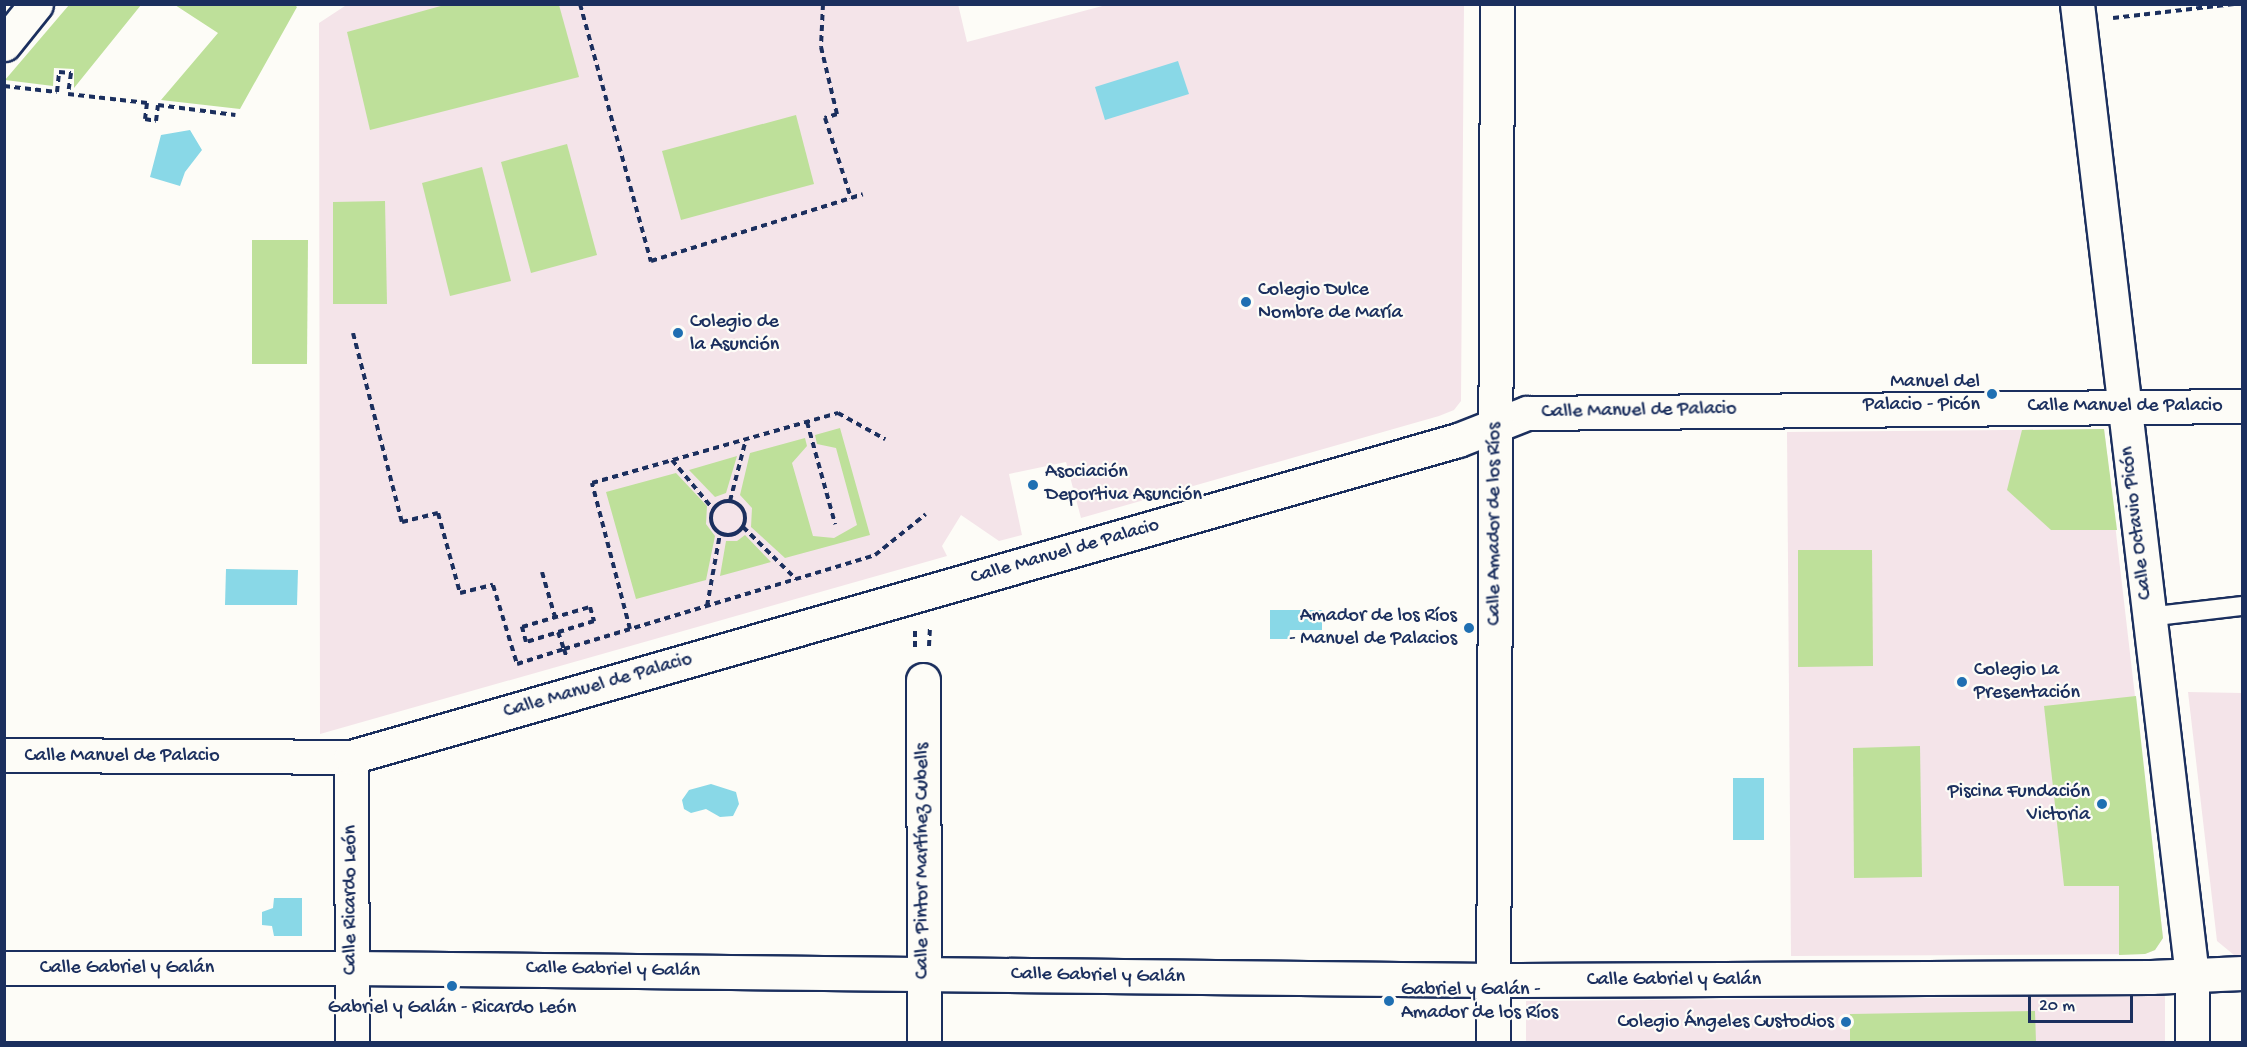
<!DOCTYPE html>
<html>
<head>
<meta charset="utf-8">
<style>
	body { margin:0 }
	#map { position:relative; width:2247px; height:1047px; overflow:hidden; background:#fdfcf7; font-family:"Gochi Hand",sans-serif }
	div>[style] { position:absolute }
	[style*='--x'] { left:calc(var(--x)*1px); top:calc(var(--y)*1px); width:calc(var(--w)*1px); rotate:calc(var(--a)*1deg) }
	.built>* { inset:0; background:#f4e4e9 }
	.green>* { inset:0; background:#bee09a }
	.water>* { inset:0; background:#89d8e7 }
	.path>* { height:4px; margin-top:-2px; transform-origin:0; background:repeating-linear-gradient(90deg,#1b2f5e 0 6px,transparent 0 10.5px) }
	.path>.ring { margin:-2px; padding:0; box-sizing:content-box; background:none; border:4px solid #1b2f5e; border-radius:50% }
	.roads { filter:drop-shadow(2px 0 #1b2f5e) drop-shadow(-2px 0 #1b2f5e) drop-shadow(0 2px #1b2f5e) drop-shadow(0 -2px #1b2f5e) }
	.service>* { height:18px; margin:-9px; padding:0 9px; transform-origin:9px; border-radius:9px; background:#fdfcf7 }
	.minor>* { height:33px; margin:-16.5px; padding:0 16.5px; transform-origin:16.5px; border-radius:16.5px; background:#fdfcf7 }
	.tertiary>* { height:33px; margin:-16.5px; padding:0 16.5px; transform-origin:16.5px; border-radius:16.5px; background:#fdfcf7 }
	.dots>* { width:16px; height:16px; translate:-50% -50%; box-sizing:border-box; border:3px solid #fdfcf7; border-radius:50% }
	span { translate:-50% -50%; white-space:nowrap; text-align:center; line-height:1.15; -webkit-text-stroke:4.5px #fdfcf7; paint-order:stroke }
	.poi-label { font-size:20px; color:#1b2f5e }
	.left { translate:0 -50%; text-align:left }
	.right { translate:-100% -50%; text-align:right }
	.street-label { font-size:20px; color:#1b2f5e }
	.frame { position:absolute; inset:0; border:6px solid #1b2f5e; pointer-events:none }
	.scale { position:absolute; left:2028px; top:996px; width:105px; height:27px; box-sizing:border-box; border:3px solid #1b2f5e; border-top:0; padding-left:8px; font-size:18px; line-height:21px; white-space:nowrap; color:#1b2f5e; -webkit-text-stroke:4px #fdfcf7; paint-order:stroke }
</style>
</head>
<body>
<div id="map">
	<div class="built">
		<i style="clip-path:polygon(348px 4px,958px 4px,967px 42px,1106px 5px,1464px 5px,1461px 401px,1454px 410px,1439px 416px,1081px 518px,1066px 462px,1009px 474px,1022px 535px,999px 541px,961px 515px,942px 546px,947px 556px,320px 734px,319px 23px)"></i>
		<i style="clip-path:polygon(2104px 429px,2163px 938px,2155px 950px,2145px 954px,1791px 956px,1787px 432px)"></i>
		<i style="clip-path:polygon(2188px 692px,2242px 693px,2242px 955px,2234px 955px,2217px 941px)"></i>
		<i style="clip-path:polygon(2165px 996px,2165px 1042px,1526px 1042px,1526px 1001px)"></i>
	</div>
	<div class="green">
		<i style="clip-path:polygon(294px 4px,297px 7px,240px 109px,161px 100px,218px 33px,175px 5px)"></i>
		<i style="clip-path:polygon(448px 4px,559px 5px,579px 77px,370px 130px,347px 32px)"></i>
		<i style="clip-path:polygon(69px 5px,141px 5px,74px 88px,74px 69px,54px 68px,53px 86px,5px 80px)"></i>
		<i style="clip-path:polygon(796px 115px,814px 184px,681px 220px,662px 151px)"></i>
		<i style="clip-path:polygon(567px 144px,597px 255px,531px 273px,501px 162px)"></i>
		<i style="clip-path:polygon(482px 167px,511px 281px,450px 296px,422px 183px)"></i>
		<i style="clip-path:polygon(385px 201px,387px 304px,333px 304px,333px 202px)"></i>
		<i style="clip-path:polygon(252px 240px,308px 240px,307px 364px,252px 364px)"></i>
		<i style="clip-path:polygon(840px 428px,870px 535px,785px 558px,751px 527px,752px 508px,740px 495px,750px 453px,805px 438px,807px 446px,792px 463px,813px 536px,834px 538px,857px 525px,836px 448px,817px 444px,815px 435px)"></i>
		<i style="clip-path:polygon(2104px 429px,2117px 530px,2051px 530px,2007px 490px,2022px 430px)"></i>
		<i style="clip-path:polygon(737px 456px,726px 493px,715px 497px,689px 470px)"></i>
		<i style="clip-path:polygon(676px 473px,707px 506px,706px 524px,715px 536px,706px 580px,636px 599px,606px 492px)"></i>
		<i style="clip-path:polygon(745px 535px,771px 562px,720px 576px,726px 541px,737px 541px)"></i>
		<i style="clip-path:polygon(1798px 550px,1872px 550px,1873px 666px,1798px 667px)"></i>
		<i style="clip-path:polygon(2136px 696px,2163px 938px,2155px 950px,2145px 954px,2119px 955px,2119px 886px,2064px 886px,2044px 706px)"></i>
		<i style="clip-path:polygon(1920px 746px,1922px 877px,1854px 878px,1853px 748px)"></i>
		<i style="clip-path:polygon(2035px 1011px,2036px 1042px,1850px 1042px,1850px 1014px)"></i>
	</div>
	<div class="water">
		<i style="clip-path:polygon(1178px 61px,1189px 94px,1105px 120px,1095px 87px)"></i>
		<i style="clip-path:polygon(190px 130px,202px 150px,185px 172px,180px 186px,150px 177px,161px 135px)"></i>
		<i style="clip-path:polygon(226px 569px,298px 570px,297px 605px,225px 605px)"></i>
		<i style="clip-path:polygon(1270px 610px,1322px 610px,1322px 630px,1290px 630px,1289px 639px,1270px 639px)"></i>
		<i style="clip-path:polygon(1733px 778px,1764px 778px,1764px 840px,1733px 840px)"></i>
		<i style="clip-path:polygon(711px 784px,736px 792px,739px 804px,733px 816px,720px 817px,706px 809px,691px 813px,684px 809px,682px 800px,689px 790px)"></i>
		<i style="clip-path:polygon(274px 898px,302px 898px,302px 936px,274px 936px,272px 926px,262px 925px,262px 912px,273px 908px)"></i>
	</div>
	<div class="path">
		<i style="--x:580;--y:4;--w:267;--a:74.6"></i>
		<i style="--x:651;--y:261;--w:222;--a:-17.5"></i>
		<i style="--x:823;--y:4;--w:43;--a:92.7"></i>
		<i style="--x:821;--y:47;--w:69;--a:76.6"></i>
		<i style="--x:837;--y:114;--w:13;--a:162"></i>
		<i style="--x:825;--y:118;--w:84;--a:72"></i>
		<i style="--x:2113;--y:18;--w:122;--a:-6.6"></i>
		<i style="--x:4;--y:86;--w:53;--a:6.5"></i>
		<i style="--x:57;--y:92;--w:20;--a:-84"></i>
		<i style="--x:59;--y:72;--w:12;--a:5"></i>
		<i style="--x:71;--y:73;--w:21;--a:98"></i>
		<i style="--x:68;--y:94;--w:80;--a:6.5"></i>
		<i style="--x:147;--y:103;--w:16;--a:97"></i>
		<i style="--x:145;--y:119;--w:11;--a:10"></i>
		<i style="--x:156;--y:121;--w:16;--a:-83"></i>
		<i style="--x:158;--y:105;--w:78;--a:7.4"></i>
		<i style="--x:353;--y:333;--w:195;--a:75.5"></i>
		<i style="--x:402;--y:522;--w:37;--a:-14"></i>
		<i style="--x:438;--y:513;--w:83;--a:74.6"></i>
		<i style="--x:460;--y:593;--w:34;--a:-14"></i>
		<i style="--x:493;--y:585;--w:83;--a:73.1"></i>
		<i style="--x:517;--y:664;--w:49;--a:-17.7"></i>
		<i style="--x:564;--y:649;--w:10;--a:73"></i>
		<i style="--x:807;--y:422;--w:106;--a:74.6"></i>
		<i style="--x:672;--y:460;--w:64;--a:50.1"></i>
		<i class="ring" style="left:711px;top:501px;width:30px;height:30px"></i>
		<i style="--x:730;--y:501;--w:64;--a:-75.5"></i>
		<i style="--x:743;--y:527;--w:74;--a:44.5"></i>
		<i style="--x:542;--y:572;--w:47;--a:73.9"></i>
		<i style="--x:707;--y:606;--w:73;--a:-79.8"></i>
		<i style="--x:590;--y:607;--w:15;--a:74"></i>
		<i style="--x:594;--y:621;--w:71;--a:162.8"></i>
		<i style="--x:526;--y:642;--w:16;--a:-105"></i>
		<i style="--x:522;--y:627;--w:71;--a:-16.4"></i>
		<i style="--x:630;--y:629;--w:151;--a:-104.6"></i>
		<i style="--x:592;--y:483;--w:256;--a:-15.9"></i>
		<i style="--x:838;--y:413;--w:54;--a:29"></i>
		<i style="--x:915;--y:631;--w:17;--a:90"></i>
		<i style="--x:558;--y:632;--w:18;--a:71"></i>
		<i style="--x:564;--y:649;--w:325;--a:-16.8"></i>
		<i style="--x:875;--y:555;--w:65;--a:-38.8"></i>
		<i style="--x:929;--y:646;--w:19;--a:-87"></i>
	</div>
	<div class="roads">
		<div class="service">
			<i style="--x:2148;--y:617;--w:95;--a:-6.7"></i>
		</div>
		<div class="minor">
			<i style="--x:2077;--y:4;--w:978;--a:83.25"></i>
			<i style="--x:2192;--y:975;--w:67;--a:90"></i>
			<i style="--x:923;--y:680;--w:362;--a:89.8"></i>
			<i style="--x:351;--y:757;--w:285;--a:89.8"></i>
		</div>
		<div class="tertiary">
			<i style="--x:4;--y:44;--w:51;--a:-51.3"></i>
			<i style="--x:4;--y:755;--w:347;--a:0.3"></i>
			<i style="--x:351;--y:757;--w:1151;--a:-15.98"></i>
			<i style="--x:1458;--y:440;--w:74;--a:-21.4"></i>
			<i style="--x:1527;--y:413;--w:715;--a:-0.56"></i>
			<i style="--x:4;--y:968;--w:347;--a:0"></i>
			<i style="--x:351;--y:968;--w:1142;--a:0.6"></i>
			<i style="--x:1493;--y:980;--w:658;--a:-0.26"></i>
			<i style="--x:2151;--y:977;--w:91;--a:-2.5"></i>
			<i style="--x:1493;--y:1042;--w:1038;--a:-89.78"></i>
		</div>
	</div>
	<div class="dots">
		<i style="left:1246px;top:302px;background:#1f6fb2"></i>
		<i style="left:678px;top:333px;background:#1f6fb2"></i>
		<i style="left:1992px;top:394px;background:#1f6fb2"></i>
		<i style="left:1033px;top:485px;background:#1f6fb2"></i>
		<i style="left:1469px;top:628px;background:#1f6fb2"></i>
		<i style="left:1962px;top:682px;background:#1f6fb2"></i>
		<i style="left:2102px;top:804px;background:#1f6fb2"></i>
		<i style="left:452px;top:986px;background:#1f6fb2"></i>
		<i style="left:1389px;top:1001px;background:#1f6fb2"></i>
		<i style="left:1846px;top:1022px;background:#1f6fb2"></i>
	</div>
	<div class="poi-label">
		<span class="left" style="left:1258px;top:302px">Colegio Dulce<br>Nombre de María</span>
		<span class="left" style="left:690px;top:334px">Colegio de<br>la Asunción</span>
		<span class="right" style="left:1980px;top:394px">Manuel del<br>Palacio - Picón</span>
		<span class="left" style="left:1045px;top:484px">Asociación<br>Deportiva Asunción</span>
		<span class="right" style="left:1457px;top:628px">Amador de los Ríos<br>- Manuel de Palacios</span>
		<span class="left" style="left:1974px;top:682px">Colegio La<br>Presentación</span>
		<span class="right" style="left:2090px;top:804px">Piscina Fundación<br>Victoria</span>
		<span class="left" style="left:1401px;top:1002px">Gabriel y Galán -<br>Amador de los Ríos</span>
		<span style="left:452px;top:1008px">Gabriel y Galán - Ricardo León</span>
		<span class="right" style="left:1834px;top:1022px">Colegio Ángeles Custodios</span>
	</div>
	<div class="street-label">
		<span style="left:2125px;top:406px">Calle Manuel de Palacio</span>
		<span style="left:1639px;top:411px;rotate:-1deg">Calle Manuel de Palacio</span>
		<span style="left:2137px;top:523px;rotate:-97deg">Calle Octavio Picón</span>
		<span style="left:1495px;top:524px;rotate:-90deg">Calle Amador de los Ríos</span>
		<span style="left:1065px;top:552px;rotate:-16deg">Calle Manuel de Palacio</span>
		<span style="left:598px;top:686px;rotate:-16deg">Calle Manuel de Palacio</span>
		<span style="left:122px;top:756px">Calle Manuel de Palacio</span>
		<span style="left:923px;top:861px;rotate:-90deg">Calle Pintor Martínez Cubells</span>
		<span style="left:351px;top:900px;rotate:-90deg">Calle Ricardo León</span>
		<span style="left:127px;top:968px">Calle Gabriel y Galán</span>
		<span style="left:613px;top:970px;rotate:1deg">Calle Gabriel y Galán</span>
		<span style="left:1098px;top:976px;rotate:1deg">Calle Gabriel y Galán</span>
		<span style="left:1674px;top:980px">Calle Gabriel y Galán</span>
	</div>
	<div class="frame"></div>
	<div class="scale">20 m</div>
</div>
</body>
</html>
